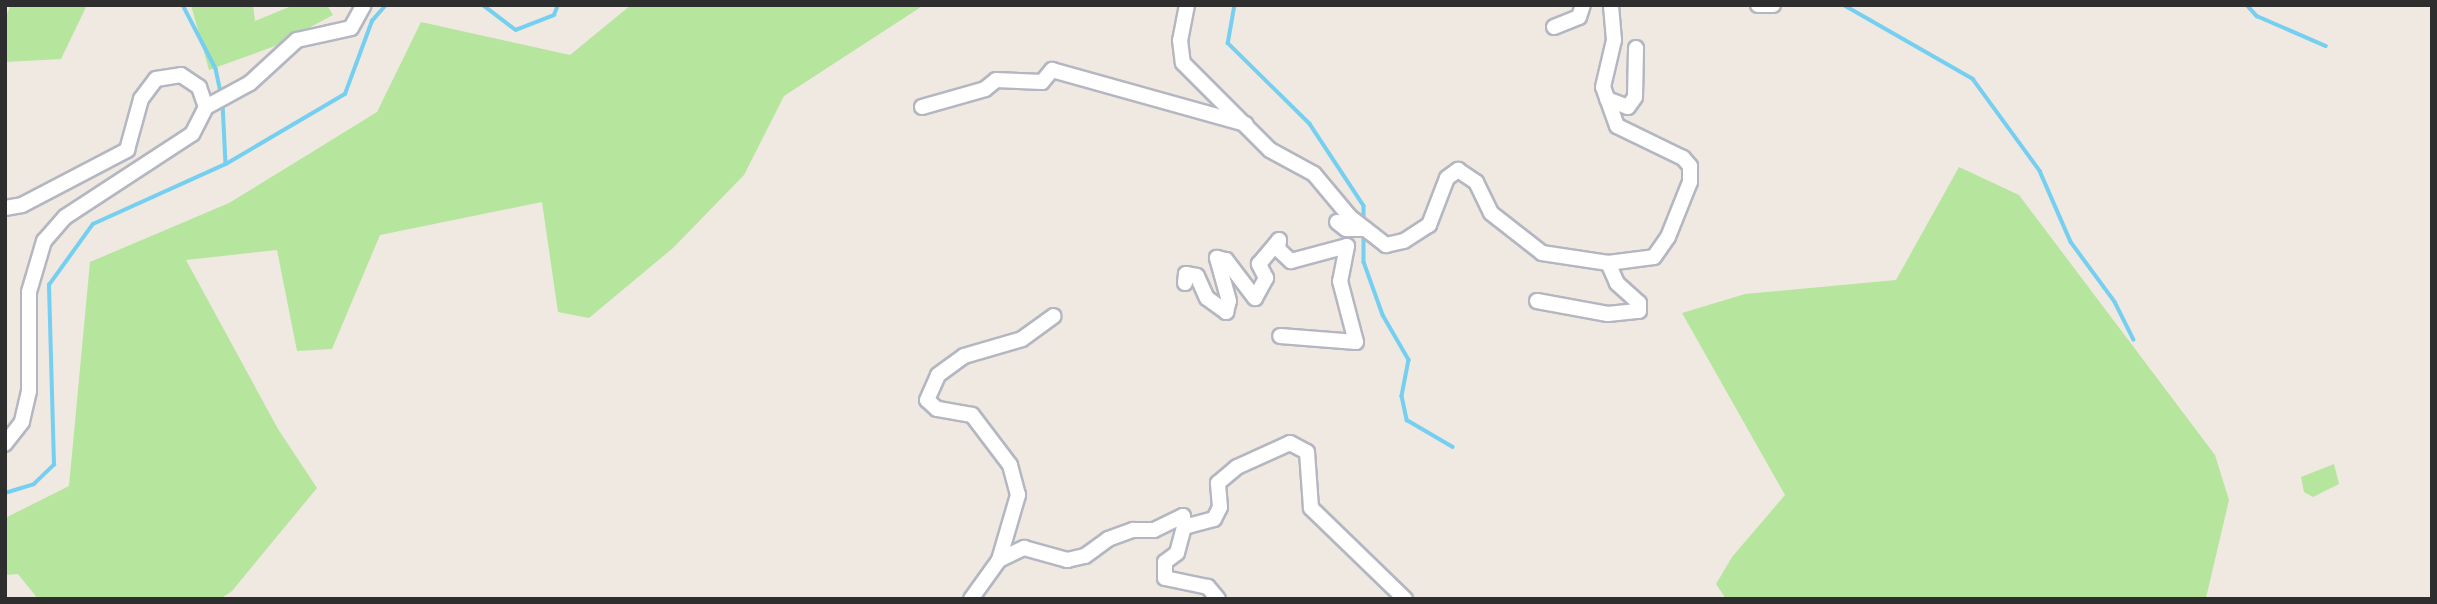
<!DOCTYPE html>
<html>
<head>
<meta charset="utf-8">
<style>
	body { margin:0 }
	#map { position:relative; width:2437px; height:604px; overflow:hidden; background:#efe9e1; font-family:Ubuntu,sans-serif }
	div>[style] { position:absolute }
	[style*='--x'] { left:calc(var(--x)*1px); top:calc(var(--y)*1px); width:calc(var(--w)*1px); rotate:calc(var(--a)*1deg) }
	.green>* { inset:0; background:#b6e59e }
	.stream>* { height:3.5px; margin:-1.75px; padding:0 1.75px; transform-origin:1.75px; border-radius:1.75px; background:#75cff0 }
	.roads { filter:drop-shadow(2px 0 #b4b7c1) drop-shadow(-2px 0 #b4b7c1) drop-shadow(0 2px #b4b7c1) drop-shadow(0 -2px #b4b7c1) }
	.minor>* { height:14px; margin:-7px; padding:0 7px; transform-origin:7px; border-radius:7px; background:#fff }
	span { translate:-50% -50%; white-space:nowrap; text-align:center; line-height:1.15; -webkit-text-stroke:7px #fff; paint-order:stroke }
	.frame { position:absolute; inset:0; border:7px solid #2e2e2e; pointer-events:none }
</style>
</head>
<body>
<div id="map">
	<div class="green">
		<i style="clip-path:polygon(11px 5px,87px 5px,61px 59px,5px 62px,5px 18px)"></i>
		<i style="clip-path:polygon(191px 5px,253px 5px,255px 21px,294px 5px,327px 5px,333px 15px,275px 46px,209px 70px)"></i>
		<i style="clip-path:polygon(631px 5px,924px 5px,784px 96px,744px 175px,673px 248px,589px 318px,558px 312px,542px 202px,380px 235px,332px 349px,297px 351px,277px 250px,186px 260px,278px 429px,317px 488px,232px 591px,220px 599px,38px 599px,18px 574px,5px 575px,5px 518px,69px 486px,90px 262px,229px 203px,377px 112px,421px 22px,570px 55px)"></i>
		<i style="clip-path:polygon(1959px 167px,2019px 195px,2215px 455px,2229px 500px,2206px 598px,1726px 599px,1716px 584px,1732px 557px,1785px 495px,1682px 313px,1745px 294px,1896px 280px)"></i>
		<i style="clip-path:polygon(2334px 464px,2339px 484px,2313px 497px,2304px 492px,2301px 477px)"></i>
	</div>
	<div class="stream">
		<i style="--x:183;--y:5;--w:72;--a:62.7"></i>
		<i style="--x:216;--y:69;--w:25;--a:78"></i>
		<i style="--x:483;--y:5;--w:41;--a:37.1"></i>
		<i style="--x:516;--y:30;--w:41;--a:-21.5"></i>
		<i style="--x:554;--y:15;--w:11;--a:-68"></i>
		<i style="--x:1235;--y:5;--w:39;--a:100"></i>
		<i style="--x:1228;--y:43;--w:115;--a:44.6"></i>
		<i style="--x:1310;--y:124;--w:98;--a:56.6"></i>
		<i style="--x:1364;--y:206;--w:17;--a:90"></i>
		<i style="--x:1844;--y:5;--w:149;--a:29.8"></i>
		<i style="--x:1973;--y:79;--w:114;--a:53.9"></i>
		<i style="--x:2040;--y:171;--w:77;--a:66.4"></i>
		<i style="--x:2071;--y:242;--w:74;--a:53.7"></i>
		<i style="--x:2115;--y:302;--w:42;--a:63.4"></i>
		<i style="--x:2247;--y:5;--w:15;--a:48"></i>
		<i style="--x:2257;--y:16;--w:75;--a:23.5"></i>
		<i style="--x:223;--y:103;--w:61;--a:87.2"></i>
		<i style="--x:1364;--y:235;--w:27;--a:90"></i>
		<i style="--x:1364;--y:262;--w:56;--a:70.3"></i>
		<i style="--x:1383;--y:315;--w:52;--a:60"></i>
		<i style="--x:1409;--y:360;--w:37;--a:101"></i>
		<i style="--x:1402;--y:396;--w:25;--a:78"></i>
		<i style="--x:1407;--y:420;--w:53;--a:30.4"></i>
		<i style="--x:5;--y:493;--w:30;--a:-17"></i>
		<i style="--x:34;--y:484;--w:28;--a:-44"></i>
		<i style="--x:54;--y:465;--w:180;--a:-91.6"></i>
		<i style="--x:49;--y:285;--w:75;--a:-54.2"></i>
		<i style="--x:93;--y:224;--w:146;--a:-24.3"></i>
		<i style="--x:226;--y:164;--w:138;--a:-30.5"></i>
		<i style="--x:345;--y:94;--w:78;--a:-69.7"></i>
		<i style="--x:372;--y:21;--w:21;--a:-49"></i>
	</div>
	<div class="roads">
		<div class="minor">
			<i style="--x:1187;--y:5;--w:36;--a:101"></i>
			<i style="--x:1180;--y:40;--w:23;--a:83"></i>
			<i style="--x:1183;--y:63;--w:123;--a:45"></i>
			<i style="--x:1270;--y:150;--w:50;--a:28.6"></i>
			<i style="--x:1314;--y:174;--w:56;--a:50.1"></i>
			<i style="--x:1350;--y:217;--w:46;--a:37.9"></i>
			<i style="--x:1386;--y:245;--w:18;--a:-13"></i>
			<i style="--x:1404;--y:241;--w:30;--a:-33"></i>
			<i style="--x:1429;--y:225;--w:50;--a:-69"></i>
			<i style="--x:1447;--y:178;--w:14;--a:-36"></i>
			<i style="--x:1458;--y:170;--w:22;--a:34"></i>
			<i style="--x:1476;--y:182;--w:34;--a:64"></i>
			<i style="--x:1491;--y:213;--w:65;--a:38.1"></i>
			<i style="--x:1542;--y:253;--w:67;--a:8.6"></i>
			<i style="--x:1608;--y:263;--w:46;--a:-7.4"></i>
			<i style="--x:1654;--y:257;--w:24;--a:-55"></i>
			<i style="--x:1668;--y:237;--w:59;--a:-68.2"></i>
			<i style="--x:1690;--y:182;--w:16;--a:-90"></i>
			<i style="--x:1690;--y:166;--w:11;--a:-131"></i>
			<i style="--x:1683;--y:158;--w:73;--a:-154.1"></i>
			<i style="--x:1617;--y:126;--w:41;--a:-109.7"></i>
			<i style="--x:1603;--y:87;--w:48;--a:-76.8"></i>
			<i style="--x:1614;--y:40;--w:35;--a:-95"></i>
			<i style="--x:1758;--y:5;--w:15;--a:0"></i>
			<i style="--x:1554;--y:27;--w:27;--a:-22"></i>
			<i style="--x:1579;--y:17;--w:13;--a:-72"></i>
			<i style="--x:1607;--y:99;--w:22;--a:21"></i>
			<i style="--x:1628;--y:107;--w:12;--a:-55"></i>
			<i style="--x:1635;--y:97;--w:49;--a:-88.8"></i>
			<i style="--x:206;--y:107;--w:50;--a:-28.6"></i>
			<i style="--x:250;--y:83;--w:64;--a:-42.5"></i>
			<i style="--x:297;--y:40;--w:55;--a:-12.5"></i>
			<i style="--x:351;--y:28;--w:26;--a:-61"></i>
			<i style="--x:922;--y:107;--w:66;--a:-15.9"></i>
			<i style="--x:985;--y:89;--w:14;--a:-39"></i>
			<i style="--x:996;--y:80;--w:46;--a:2.5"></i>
			<i style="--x:1042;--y:82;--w:16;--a:-50"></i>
			<i style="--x:1052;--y:70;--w:201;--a:15.6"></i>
			<i style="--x:5;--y:208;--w:17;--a:-10"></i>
			<i style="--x:22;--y:205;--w:119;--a:-27.6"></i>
			<i style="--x:127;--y:150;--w:53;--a:-74.6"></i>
			<i style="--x:141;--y:99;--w:25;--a:-53"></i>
			<i style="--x:156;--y:79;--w:25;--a:-9"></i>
			<i style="--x:181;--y:75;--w:22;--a:34"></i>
			<i style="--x:199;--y:87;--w:21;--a:71"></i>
			<i style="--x:206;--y:107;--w:30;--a:117"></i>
			<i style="--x:192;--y:134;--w:152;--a:146.8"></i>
			<i style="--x:65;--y:217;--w:32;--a:131"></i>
			<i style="--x:44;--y:241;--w:53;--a:106.4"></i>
			<i style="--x:29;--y:292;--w:99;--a:90"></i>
			<i style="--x:29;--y:391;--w:32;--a:103"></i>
			<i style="--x:22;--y:422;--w:28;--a:128"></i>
			<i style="--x:1337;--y:222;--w:11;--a:38"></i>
			<i style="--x:1346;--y:229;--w:19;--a:0"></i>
			<i style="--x:1185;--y:283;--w:9;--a:-84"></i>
			<i style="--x:1186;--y:274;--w:11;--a:10"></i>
			<i style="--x:1197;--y:276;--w:24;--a:66"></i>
			<i style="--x:1207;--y:298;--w:24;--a:36"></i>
			<i style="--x:1226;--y:312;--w:11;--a:-75"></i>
			<i style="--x:1229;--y:301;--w:45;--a:-105.6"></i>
			<i style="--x:1217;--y:258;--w:9;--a:13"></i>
			<i style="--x:1226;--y:260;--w:48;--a:52.7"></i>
			<i style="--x:1255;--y:298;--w:23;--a:-61"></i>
			<i style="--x:1266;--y:278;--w:16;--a:-117"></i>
			<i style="--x:1259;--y:264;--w:31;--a:-50"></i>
			<i style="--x:1279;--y:240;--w:9;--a:96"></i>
			<i style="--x:1278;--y:249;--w:18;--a:43"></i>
			<i style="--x:1291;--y:261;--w:58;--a:-15"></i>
			<i style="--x:1347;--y:246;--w:36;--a:101"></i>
			<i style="--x:1340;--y:281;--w:63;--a:75.3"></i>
			<i style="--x:1356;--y:342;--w:76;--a:-175.5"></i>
			<i style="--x:1537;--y:301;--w:72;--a:10.4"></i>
			<i style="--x:1608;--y:314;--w:31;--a:-6"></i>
			<i style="--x:1639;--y:311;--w:8;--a:-90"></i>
			<i style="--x:1639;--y:303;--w:30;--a:-138"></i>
			<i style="--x:1617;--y:283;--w:22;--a:-114"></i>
			<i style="--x:999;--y:560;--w:28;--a:-26"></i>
			<i style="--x:1024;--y:548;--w:45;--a:15.6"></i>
			<i style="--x:1067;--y:560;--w:18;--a:-13"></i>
			<i style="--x:1085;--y:556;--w:29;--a:-36"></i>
			<i style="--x:1108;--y:539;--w:27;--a:-20"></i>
			<i style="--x:1133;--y:530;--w:21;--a:0"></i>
			<i style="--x:1154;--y:530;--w:32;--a:-26"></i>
			<i style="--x:1183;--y:516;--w:11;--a:85"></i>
			<i style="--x:971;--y:599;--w:48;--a:-54.3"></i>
			<i style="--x:999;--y:560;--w:68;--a:-73.7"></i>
			<i style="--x:1018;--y:495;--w:31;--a:-105"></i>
			<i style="--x:1010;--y:465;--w:63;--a:-127.2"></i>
			<i style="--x:972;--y:415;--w:36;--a:-170"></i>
			<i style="--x:937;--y:409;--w:13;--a:-138"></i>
			<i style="--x:927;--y:400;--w:27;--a:-66"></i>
			<i style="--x:938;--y:375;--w:32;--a:-36"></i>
			<i style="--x:964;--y:356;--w:60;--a:-16.3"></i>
			<i style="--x:1022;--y:339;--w:39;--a:-36"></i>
			<i style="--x:1218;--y:599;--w:16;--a:-130"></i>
			<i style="--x:1208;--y:587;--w:44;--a:-168.2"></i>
			<i style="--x:1165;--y:578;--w:16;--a:-90"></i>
			<i style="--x:1165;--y:562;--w:15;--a:-37"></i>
			<i style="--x:1177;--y:553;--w:27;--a:-75"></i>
			<i style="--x:1184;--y:527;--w:31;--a:-15"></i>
			<i style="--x:1214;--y:519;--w:13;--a:-63"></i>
			<i style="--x:1220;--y:507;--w:24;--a:-95"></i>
			<i style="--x:1218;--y:483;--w:25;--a:-40"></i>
			<i style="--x:1237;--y:467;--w:58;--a:-24.4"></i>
			<i style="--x:1290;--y:443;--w:19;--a:28"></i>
			<i style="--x:1307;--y:452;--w:56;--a:85.9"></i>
			<i style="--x:1311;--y:508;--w:131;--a:44.1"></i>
		</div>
	</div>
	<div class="frame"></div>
</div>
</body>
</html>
